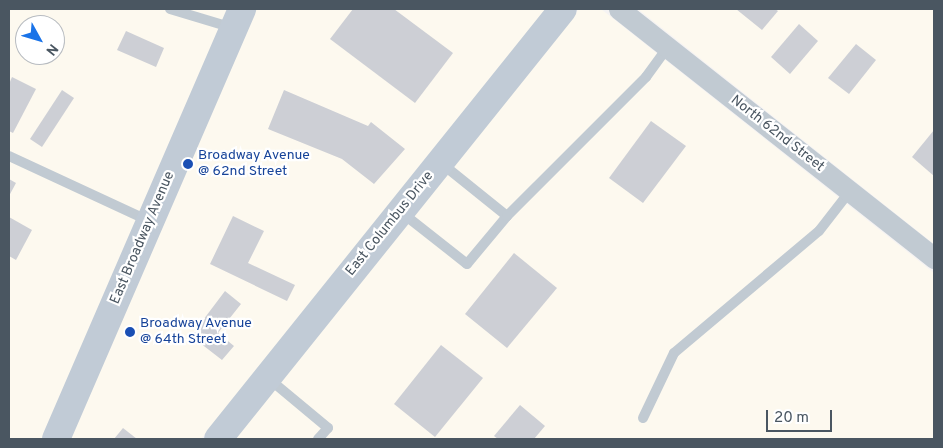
<!DOCTYPE html>
<html>
<head>
<meta charset="utf-8">
<style>
	body { margin:0 }
	#map { position:relative; width:943px; height:448px; overflow:hidden; background:#f5f3f3; font-family:Overpass,sans-serif }
	div>[style] { position:absolute }
	[style*='--x'] { left:calc(var(--x)*1px); top:calc(var(--y)*1px); width:calc(var(--w)*1px); rotate:calc(var(--a)*1deg) }
	.commercial>* { inset:0; background:#fdf9ef }
	.building>* { inset:0; background:#cdcfd5 }
	.lane>* { height:10px; margin:-5px; padding:0 5px; transform-origin:5px; border-radius:5px; background:#c1cad2 }
	.street>* { height:21px; margin:-10.5px; padding:0 10.5px; transform-origin:10.5px; border-radius:10.5px; background:#c1cad2 }
	.secondary>* { height:28px; margin:-14px; padding:0 14px; transform-origin:14px; border-radius:14px; background:#c1cbd6 }
	.dots>* { width:14px; height:14px; translate:-50% -50%; box-sizing:border-box; border:2px solid #fff; border-radius:50% }
	span { translate:-50% -50%; white-space:nowrap; text-align:center; line-height:1.15; -webkit-text-stroke:4.5px #fff; paint-order:stroke }
	.street-label { font-size:14px; color:#4a5661 }
	.transit-label { font-size:14px; color:#164399 }
	.left { translate:0 -50%; text-align:left }
	.frame { position:absolute; inset:0; border:10px solid #4a5661; pointer-events:none }
	.north { position:absolute; left:15px; top:15px; width:50px; height:50px; box-sizing:border-box; background:#fff; border:1px solid #b7bbc0; border-radius:50%; rotate:129deg; font-size:14px; font-weight:700; line-height:20px; text-align:center; color:#4a5661 }
	.north::after { content:''; display:block; margin:auto; width:18px; height:22px; background:#1a73e8; clip-path:polygon(50% 0,100% 100%,50% 72%,0 100%) }
	.scale { position:absolute; left:766px; top:410px; width:66px; height:22px; box-sizing:border-box; border:2px solid #4a5661; border-top:0; padding-left:6px; font-size:15px; line-height:18px; white-space:nowrap; color:#4a5661; -webkit-text-stroke:4px #fff; paint-order:stroke }
</style>
</head>
<body>
<div id="map">
	<div class="commercial">
		<i style="clip-path:polygon(evenodd,9px 9px,229px 9px,42px 439px,9px 439px,9px 9px,25px 25px,55px 25px,55px 55px,25px 55px,25px 25px)"></i>
		<i style="clip-path:polygon(256px 9px,546px 9px,201px 439px,70px 439px)"></i>
		<i style="clip-path:polygon(579px 9px,601px 9px,934px 273px,934px 439px,234px 439px)"></i>
		<i style="clip-path:polygon(638px 9px,934px 9px,934px 244px)"></i>
	</div>
	<div class="building">
		<i style="clip-path:polygon(353px 9px,394px 9px,453px 53px,415px 103px,330px 39px)"></i>
		<i style="clip-path:polygon(736px 9px,775px 9px,778px 11px,762px 30px)"></i>
		<i style="clip-path:polygon(799px 24px,818px 41px,790px 74px,771px 57px)"></i>
		<i style="clip-path:polygon(126px 31px,164px 48px,156px 67px,117px 50px)"></i>
		<i style="clip-path:polygon(856px 44px,876px 60px,849px 94px,828px 78px)"></i>
		<i style="clip-path:polygon(12px 77px,36px 89px,13px 133px,9px 131px,9px 84px)"></i>
		<i style="clip-path:polygon(62px 90px,74px 98px,42px 147px,30px 139px)"></i>
		<i style="clip-path:polygon(284px 90px,368px 126px,371px 122px,405px 149px,374px 184px,342px 159px,268px 129px)"></i>
		<i style="clip-path:polygon(651px 121px,686px 146px,643px 203px,609px 178px)"></i>
		<i style="clip-path:polygon(934px 130px,934px 176px,912px 157px)"></i>
		<i style="clip-path:polygon(9px 179px,16px 183px,9px 196px)"></i>
		<i style="clip-path:polygon(233px 216px,264px 231px,248px 263px,295px 285px,287px 301px,210px 264px)"></i>
		<i style="clip-path:polygon(9px 217px,32px 230px,16px 260px,9px 256px)"></i>
		<i style="clip-path:polygon(514px 253px,557px 288px,507px 348px,465px 314px)"></i>
		<i style="clip-path:polygon(225px 291px,241px 304px,218px 333px,234px 346px,222px 360px,191px 336px)"></i>
		<i style="clip-path:polygon(441px 345px,483px 378px,435px 437px,394px 404px)"></i>
		<i style="clip-path:polygon(520px 405px,545px 426px,534px 439px,498px 439px,494px 436px)"></i>
		<i style="clip-path:polygon(123px 428px,137px 439px,114px 439px)"></i>
	</div>
	<div class="lane">
		<i style="--x:170;--y:9;--w:66;--a:16.8"></i>
		<i style="--x:9;--y:156;--w:154;--a:24.9"></i>
		<i style="--x:401;--y:212;--w:84;--a:38.2"></i>
		<i style="--x:467;--y:264;--w:62;--a:-50.2"></i>
		<i style="--x:507;--y:216;--w:85;--a:-141.2"></i>
		<i style="--x:507;--y:216;--w:197;--a:-45"></i>
		<i style="--x:646;--y:77;--w:37;--a:-54"></i>
		<i style="--x:268;--y:378;--w:78;--a:39.8"></i>
		<i style="--x:328;--y:428;--w:15;--a:132"></i>
		<i style="--x:643;--y:418;--w:72;--a:-64.5"></i>
		<i style="--x:674;--y:353;--w:189;--a:-40.1"></i>
		<i style="--x:819;--y:231;--w:51;--a:-52.2"></i>
	</div>
	<div class="street">
		<i style="--x:619;--y:9;--w:402;--a:38.3"></i>
	</div>
	<div class="secondary">
		<i style="--x:56;--y:439;--w:469;--a:-66.6"></i>
		<i style="--x:218;--y:439;--w:551;--a:-51.26"></i>
	</div>
	<div class="dots">
		<i style="left:188px;top:164px;background:#1a4fb4"></i>
		<i style="left:130px;top:332px;background:#1a4fb4"></i>
	</div>
	<div class="street-label">
		<span style="left:777px;top:134px;rotate:38deg">North 62nd Street</span>
		<span style="left:390px;top:224px;rotate:-51deg">East Columbus Drive</span>
		<span style="left:143px;top:238px;rotate:-67deg">East Broadway Avenue</span>
	</div>
	<div class="transit-label">
		<span class="left" style="left:198px;top:164px">Broadway Avenue<br>@ 62nd Street</span>
		<span class="left" style="left:140px;top:332px">Broadway Avenue<br>@ 64th Street</span>
	</div>
	<div class="frame"></div>
	<div class="north">N</div>
	<div class="scale">20 m</div>
</div>
</body>
</html>
